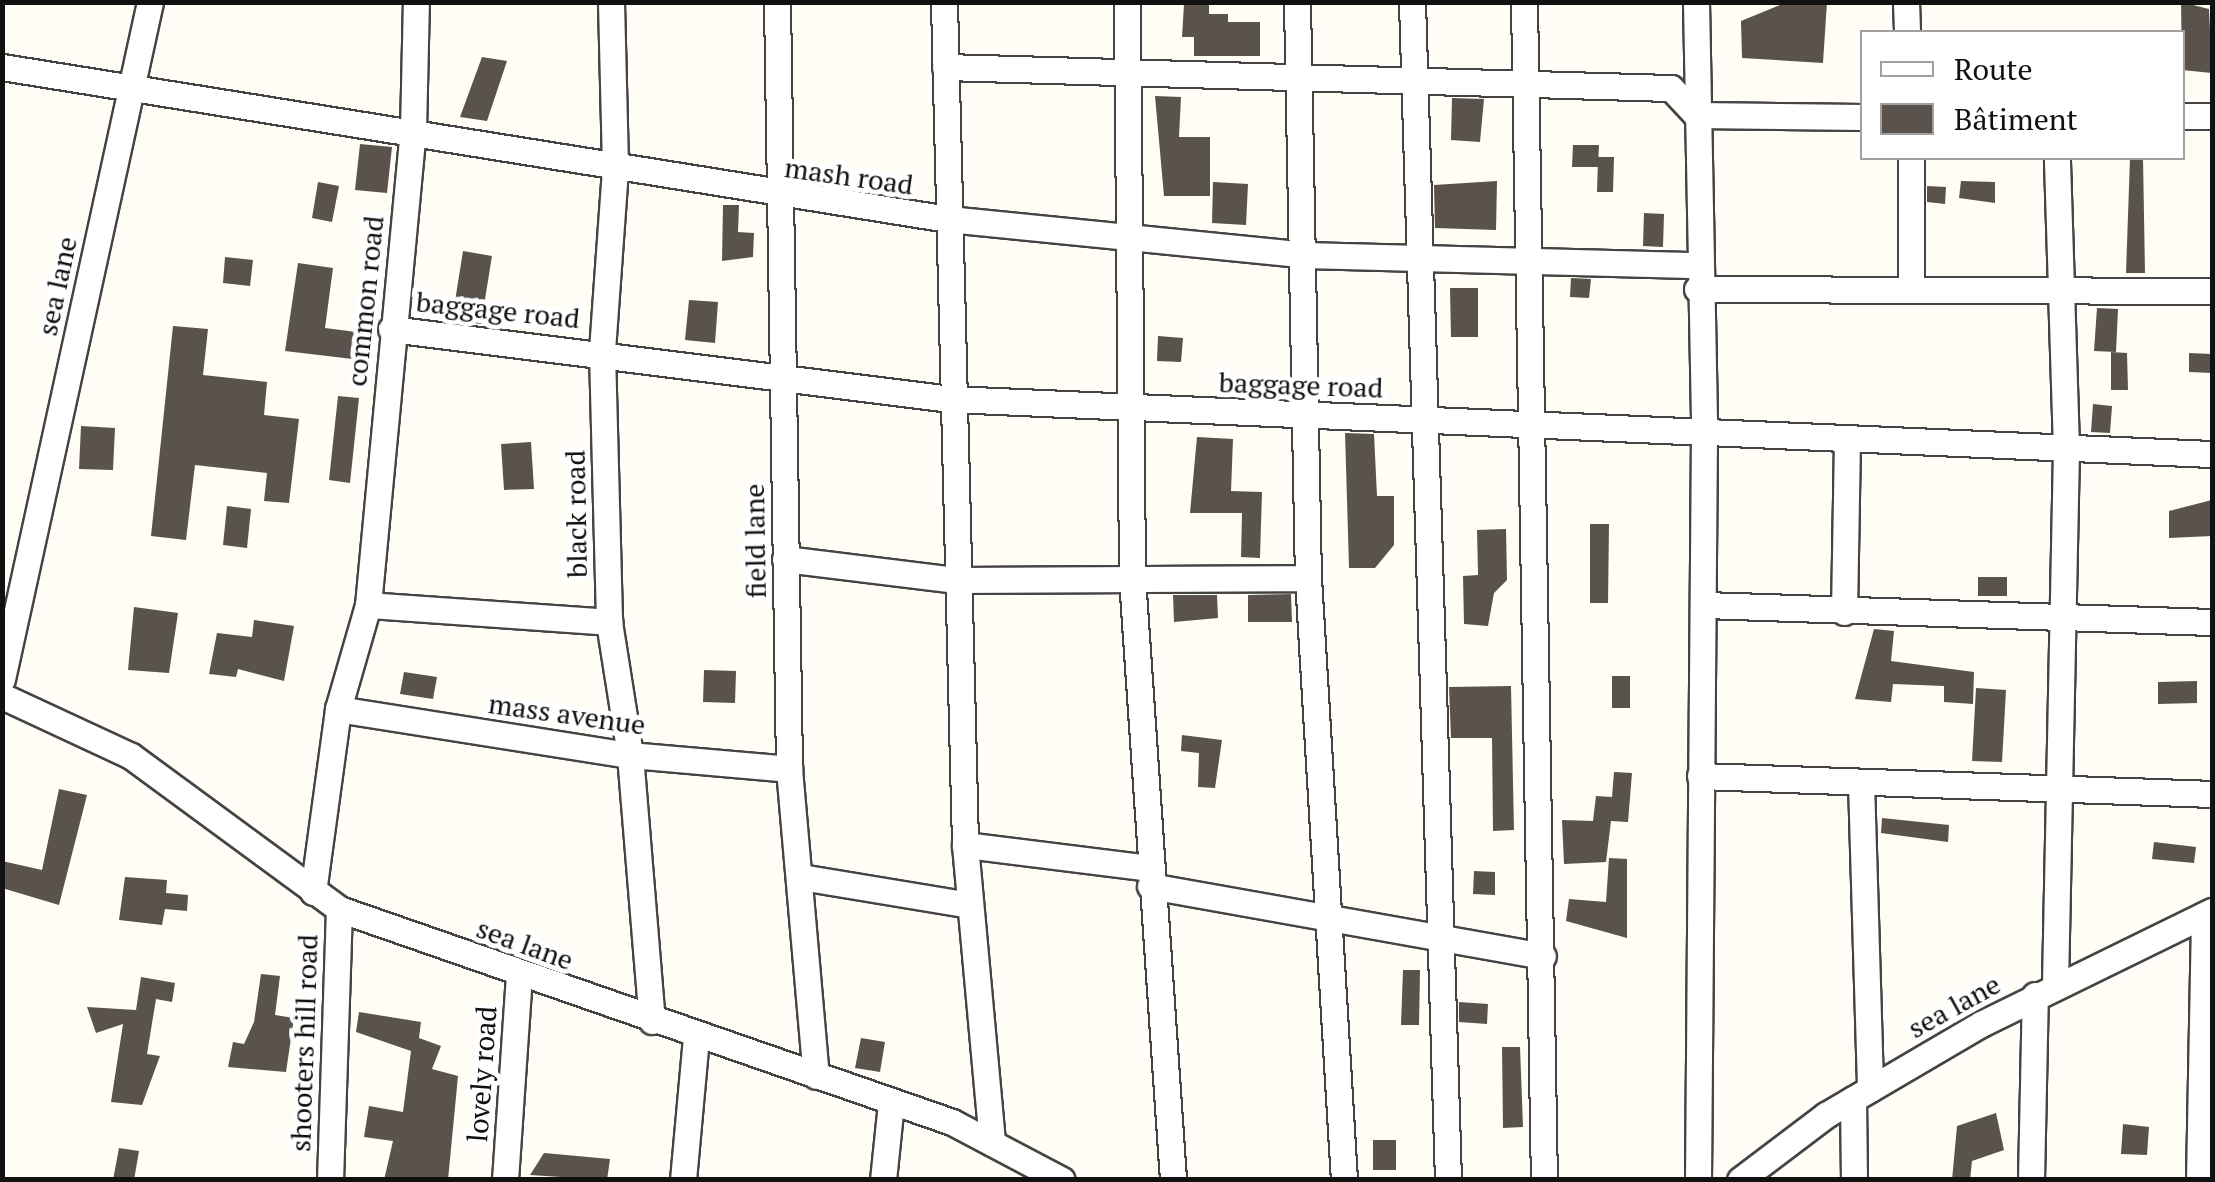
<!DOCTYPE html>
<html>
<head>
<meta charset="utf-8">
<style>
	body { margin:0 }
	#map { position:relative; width:2215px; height:1182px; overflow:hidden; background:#fffdf5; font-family:"PT Serif",serif }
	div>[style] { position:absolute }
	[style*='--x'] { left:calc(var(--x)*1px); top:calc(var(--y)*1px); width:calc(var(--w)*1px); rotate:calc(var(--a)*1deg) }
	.building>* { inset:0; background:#5a524d }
	.roads { filter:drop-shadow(2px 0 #444) drop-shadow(-2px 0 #444) drop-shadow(0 2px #444) drop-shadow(0 -2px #444) }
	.street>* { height:25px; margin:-12.5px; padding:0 12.5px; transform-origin:12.5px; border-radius:12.5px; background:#fff }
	span { translate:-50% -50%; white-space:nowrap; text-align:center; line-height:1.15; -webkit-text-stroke:10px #fff; paint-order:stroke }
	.street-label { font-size:28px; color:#111 }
	.frame { position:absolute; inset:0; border:5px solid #111; pointer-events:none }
	.legend { position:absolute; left:1860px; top:30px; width:325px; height:130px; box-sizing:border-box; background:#fff; border:2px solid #a0a0a0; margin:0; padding:12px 18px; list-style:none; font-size:30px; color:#111 }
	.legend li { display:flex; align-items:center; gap:20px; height:50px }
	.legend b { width:50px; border:2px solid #a0a0a0 }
</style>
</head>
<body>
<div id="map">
	<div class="building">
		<i style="clip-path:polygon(1209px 2px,1209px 14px,1228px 14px,1228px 22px,1260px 22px,1260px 56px,1194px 56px,1194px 37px,1182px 37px,1184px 4px)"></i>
		<i style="clip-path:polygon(1787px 2px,1827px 2px,1823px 63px,1742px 58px,1741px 21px)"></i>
		<i style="clip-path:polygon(2181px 2px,2209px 9px,2212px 73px,2182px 70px)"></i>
		<i style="clip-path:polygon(482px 57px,507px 61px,487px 121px,460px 117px)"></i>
		<i style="clip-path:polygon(1155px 96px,1181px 97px,1179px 137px,1210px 137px,1210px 196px,1164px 196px)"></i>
		<i style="clip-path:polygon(1452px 98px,1484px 99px,1480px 142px,1451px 140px)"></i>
		<i style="clip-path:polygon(360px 144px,392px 147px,387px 193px,355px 190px)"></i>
		<i style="clip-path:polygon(1573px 145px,1599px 145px,1598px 167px,1572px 167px)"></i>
		<i style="clip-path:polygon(1598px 157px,1614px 157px,1613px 192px,1597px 192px)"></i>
		<i style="clip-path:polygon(2130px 158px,2143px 158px,2145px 273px,2126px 273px)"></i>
		<i style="clip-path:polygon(1497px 181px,1496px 230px,1435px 228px,1434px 185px)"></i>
		<i style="clip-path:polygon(1961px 181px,1995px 182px,1995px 203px,1959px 198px)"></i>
		<i style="clip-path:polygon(318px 182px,339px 186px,332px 222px,312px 218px)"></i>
		<i style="clip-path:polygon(1213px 182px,1248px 184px,1246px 225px,1212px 223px)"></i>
		<i style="clip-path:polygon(1927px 186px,1946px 187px,1945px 204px,1927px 202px)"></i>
		<i style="clip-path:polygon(723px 205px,739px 205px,738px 232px,754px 233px,753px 257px,722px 261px)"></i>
		<i style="clip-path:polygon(1644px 213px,1664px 214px,1663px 247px,1643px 246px)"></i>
		<i style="clip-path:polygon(463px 251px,492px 256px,481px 324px,452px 320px)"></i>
		<i style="clip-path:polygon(225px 257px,253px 260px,250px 286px,223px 283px)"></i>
		<i style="clip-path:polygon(298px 263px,333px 268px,325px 328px,364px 333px,361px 360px,285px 351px)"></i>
		<i style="clip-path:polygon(1571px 278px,1591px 279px,1589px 298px,1570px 297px)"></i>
		<i style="clip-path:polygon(1450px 288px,1478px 288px,1478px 337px,1451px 337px)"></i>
		<i style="clip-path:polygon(689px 300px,718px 302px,715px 343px,685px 340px)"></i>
		<i style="clip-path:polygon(2097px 308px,2118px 309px,2116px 352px,2094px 351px)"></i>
		<i style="clip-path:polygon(173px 326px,208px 329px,203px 375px,267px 382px,264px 415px,299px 419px,289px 503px,264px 501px,267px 473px,195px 465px,186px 540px,151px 536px)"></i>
		<i style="clip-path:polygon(1158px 336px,1183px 338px,1181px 362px,1157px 361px)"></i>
		<i style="clip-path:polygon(2111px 352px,2127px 353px,2128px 390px,2111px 390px)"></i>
		<i style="clip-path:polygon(2189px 353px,2212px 354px,2212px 373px,2189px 372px)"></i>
		<i style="clip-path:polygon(338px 396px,359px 398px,350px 483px,329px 480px)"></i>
		<i style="clip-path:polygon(2093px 404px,2112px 406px,2110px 433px,2091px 432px)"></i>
		<i style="clip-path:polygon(81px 426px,115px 428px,113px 470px,79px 469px)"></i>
		<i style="clip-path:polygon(1345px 433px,1374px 434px,1377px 496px,1394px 496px,1394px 545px,1375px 568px,1349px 568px)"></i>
		<i style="clip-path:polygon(1197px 437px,1233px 439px,1231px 491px,1262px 492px,1260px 558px,1241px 557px,1242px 513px,1190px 513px)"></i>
		<i style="clip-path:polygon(531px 442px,534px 489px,504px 490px,501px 444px)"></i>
		<i style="clip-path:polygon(2212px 500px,2212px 536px,2169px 538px,2169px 511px)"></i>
		<i style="clip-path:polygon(227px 506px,251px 509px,247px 548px,223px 545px)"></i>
		<i style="clip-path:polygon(1590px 524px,1609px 524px,1608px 603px,1590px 603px)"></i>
		<i style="clip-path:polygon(1506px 529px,1507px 580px,1494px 593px,1488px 626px,1464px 624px,1463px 576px,1478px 575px,1477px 530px)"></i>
		<i style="clip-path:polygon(1978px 577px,2007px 577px,2007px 596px,1978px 596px)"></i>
		<i style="clip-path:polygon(1291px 594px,1292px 622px,1248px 622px,1248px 595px)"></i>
		<i style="clip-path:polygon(1173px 595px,1217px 595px,1218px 618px,1174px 622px)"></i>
		<i style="clip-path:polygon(134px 607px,178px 613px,169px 673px,128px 670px)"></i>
		<i style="clip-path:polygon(254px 620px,294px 626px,284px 681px,238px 669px,236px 677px,209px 674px,217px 633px,252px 637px)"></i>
		<i style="clip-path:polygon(1874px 629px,1894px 631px,1891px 661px,1974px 672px,1973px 704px,1944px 702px,1944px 686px,1893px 684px,1891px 702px,1855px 699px)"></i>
		<i style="clip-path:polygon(704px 670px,736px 671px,735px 703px,703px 702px)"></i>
		<i style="clip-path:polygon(404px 672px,437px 677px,433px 699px,400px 694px)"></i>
		<i style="clip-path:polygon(1612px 676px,1630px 676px,1630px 708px,1612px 708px)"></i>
		<i style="clip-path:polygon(2197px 681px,2197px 703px,2158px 704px,2158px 682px)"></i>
		<i style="clip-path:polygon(1511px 686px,1514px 830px,1493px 831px,1492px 738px,1451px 738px,1449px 687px)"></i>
		<i style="clip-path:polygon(1976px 688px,2006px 690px,2002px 762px,1972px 761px)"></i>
		<i style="clip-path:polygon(1182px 735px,1222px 740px,1215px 788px,1198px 787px,1199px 753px,1181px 751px)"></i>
		<i style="clip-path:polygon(1614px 772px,1632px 773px,1628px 822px,1611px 821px,1606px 862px,1564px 864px,1562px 820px,1593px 821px,1596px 796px,1612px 797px)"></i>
		<i style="clip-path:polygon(59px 789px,87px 795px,59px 905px,2px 888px,2px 861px,42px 870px)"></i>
		<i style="clip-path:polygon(1882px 818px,1949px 825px,1948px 842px,1881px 833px)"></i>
		<i style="clip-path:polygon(2154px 842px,2196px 847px,2194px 863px,2152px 859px)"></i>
		<i style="clip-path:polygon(1609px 858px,1627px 859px,1627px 938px,1566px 921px,1569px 899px,1606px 902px)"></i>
		<i style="clip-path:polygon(1474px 871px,1495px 872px,1495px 895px,1473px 894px)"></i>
		<i style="clip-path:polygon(125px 877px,167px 880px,166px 893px,188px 895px,187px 911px,165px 909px,162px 925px,119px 920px)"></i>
		<i style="clip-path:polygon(1403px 970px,1420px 970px,1419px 1025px,1401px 1025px)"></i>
		<i style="clip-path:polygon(261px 974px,280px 976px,275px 1015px,294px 1018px,286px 1072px,228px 1067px,233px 1042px,244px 1044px,254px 1022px)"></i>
		<i style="clip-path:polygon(141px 977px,175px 983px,172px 1002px,156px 999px,147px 1054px,160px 1056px,142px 1105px,111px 1102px,123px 1024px,96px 1033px,87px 1007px,136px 1010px)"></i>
		<i style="clip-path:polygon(1459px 1002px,1488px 1004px,1487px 1024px,1459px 1022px)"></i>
		<i style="clip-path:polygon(359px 1012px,421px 1022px,419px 1038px,441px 1046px,432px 1069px,458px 1076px,448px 1180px,384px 1180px,393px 1141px,364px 1137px,369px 1106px,403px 1112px,411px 1051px,356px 1032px)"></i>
		<i style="clip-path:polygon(861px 1038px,885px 1042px,880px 1072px,855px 1068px)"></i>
		<i style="clip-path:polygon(1502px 1047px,1520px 1047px,1523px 1127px,1503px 1128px)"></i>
		<i style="clip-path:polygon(1996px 1113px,2004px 1150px,1972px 1161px,1970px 1180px,1952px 1180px,1957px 1126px)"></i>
		<i style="clip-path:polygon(2123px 1124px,2149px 1127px,2147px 1155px,2121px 1154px)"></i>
		<i style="clip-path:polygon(1373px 1140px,1396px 1140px,1396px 1170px,1373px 1170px)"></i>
		<i style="clip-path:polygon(119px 1148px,139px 1151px,134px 1180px,113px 1180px)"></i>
		<i style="clip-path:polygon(544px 1153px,610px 1159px,607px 1180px,530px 1175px)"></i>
	</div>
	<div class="roads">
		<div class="street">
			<i style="--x:611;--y:2;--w:167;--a:88.6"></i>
			<i style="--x:615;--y:169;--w:183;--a:94.1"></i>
			<i style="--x:602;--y:352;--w:270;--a:88.5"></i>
			<i style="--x:609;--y:622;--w:135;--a:81"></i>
			<i style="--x:630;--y:755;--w:267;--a:85.3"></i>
			<i style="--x:777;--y:2;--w:767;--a:89.1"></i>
			<i style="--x:789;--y:769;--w:308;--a:85"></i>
			<i style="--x:944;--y:2;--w:843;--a:88.57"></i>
			<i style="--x:965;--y:845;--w:299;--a:84.8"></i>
			<i style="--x:1127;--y:2;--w:576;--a:89.5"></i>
			<i style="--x:1132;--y:578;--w:603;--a:86.1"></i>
			<i style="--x:1297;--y:2;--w:576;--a:88.91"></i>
			<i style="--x:1308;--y:578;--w:603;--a:86.58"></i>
			<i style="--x:1412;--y:2;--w:1179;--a:88.25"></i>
			<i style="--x:1524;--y:2;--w:1178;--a:89.03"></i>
			<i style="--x:1696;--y:2;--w:432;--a:88.9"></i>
			<i style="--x:1704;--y:434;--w:746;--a:90.46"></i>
			<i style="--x:1906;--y:2;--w:30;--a:88"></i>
			<i style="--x:2;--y:67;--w:958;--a:9.13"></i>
			<i style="--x:948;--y:219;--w:361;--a:5.7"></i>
			<i style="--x:1307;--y:255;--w:389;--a:1.5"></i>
			<i style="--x:945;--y:67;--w:726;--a:1.66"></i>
			<i style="--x:1671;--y:88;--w:37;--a:47"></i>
			<i style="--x:1696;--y:115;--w:166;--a:0.7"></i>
			<i style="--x:2182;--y:116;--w:30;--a:0"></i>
			<i style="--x:1911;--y:158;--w:132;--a:90"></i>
			<i style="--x:1697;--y:289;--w:515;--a:0.22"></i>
			<i style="--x:391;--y:329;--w:564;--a:7.13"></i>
			<i style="--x:951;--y:399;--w:1262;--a:2.5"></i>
			<i style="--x:785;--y:559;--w:171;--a:7"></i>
			<i style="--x:955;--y:580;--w:353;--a:-0.3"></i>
			<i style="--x:368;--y:605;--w:242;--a:4"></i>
			<i style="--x:1704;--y:605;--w:508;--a:1.92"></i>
			<i style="--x:1844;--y:612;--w:172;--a:-89"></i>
			<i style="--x:2;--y:679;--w:693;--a:-77.67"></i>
			<i style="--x:2;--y:696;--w:142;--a:24.9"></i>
			<i style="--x:131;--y:756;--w:258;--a:36.3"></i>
			<i style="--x:339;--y:909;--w:649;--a:19.16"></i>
			<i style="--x:952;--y:1122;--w:124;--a:27.8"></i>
			<i style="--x:338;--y:709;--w:296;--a:9"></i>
			<i style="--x:630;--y:755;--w:160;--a:5"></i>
			<i style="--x:1700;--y:776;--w:512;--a:2.01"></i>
			<i style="--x:1861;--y:782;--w:307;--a:88.3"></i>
			<i style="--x:965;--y:845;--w:185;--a:7.1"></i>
			<i style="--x:801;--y:877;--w:171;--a:9.4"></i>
			<i style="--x:1150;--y:886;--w:399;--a:10.1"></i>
			<i style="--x:313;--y:892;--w:185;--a:-82.2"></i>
			<i style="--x:338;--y:709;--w:108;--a:-73.9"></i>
			<i style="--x:368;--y:605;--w:476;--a:-84.6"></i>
			<i style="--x:413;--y:131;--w:129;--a:-88.7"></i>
			<i style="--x:2055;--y:984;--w:536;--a:-88.82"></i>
			<i style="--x:2066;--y:448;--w:290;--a:-91.8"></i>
			<i style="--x:1853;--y:1099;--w:81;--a:89.3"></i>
			<i style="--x:330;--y:1180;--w:271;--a:-88.1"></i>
			<i style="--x:505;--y:1180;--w:206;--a:-86.1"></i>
			<i style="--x:683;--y:1180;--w:145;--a:-84.8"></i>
			<i style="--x:883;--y:1180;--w:78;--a:-84.1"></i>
			<i style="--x:1740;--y:1180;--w:108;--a:-37.1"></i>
			<i style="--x:1826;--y:1115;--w:180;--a:-30.4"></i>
			<i style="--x:1981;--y:1024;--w:257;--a:-26.1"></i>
			<i style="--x:2031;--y:1180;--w:185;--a:-88.8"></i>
			<i style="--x:2199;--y:1180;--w:265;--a:-88.9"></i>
		</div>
	</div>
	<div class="street-label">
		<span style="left:849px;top:176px;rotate:8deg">mash road</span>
		<span style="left:57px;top:286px;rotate:-78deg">sea lane</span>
		<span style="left:365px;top:301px;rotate:-84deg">common road</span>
		<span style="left:498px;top:310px;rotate:6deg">baggage road</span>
		<span style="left:1301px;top:385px;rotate:2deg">baggage road</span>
		<span style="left:576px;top:514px;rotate:-91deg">black road</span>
		<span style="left:755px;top:541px;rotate:-91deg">field lane</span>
		<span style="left:567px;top:714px;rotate:8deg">mass avenue</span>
		<span style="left:525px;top:944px;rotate:20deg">sea lane</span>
		<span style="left:1954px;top:1006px;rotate:-29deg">sea lane</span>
		<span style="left:304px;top:1043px;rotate:-88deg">shooters hill road</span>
		<span style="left:482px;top:1074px;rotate:-86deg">lovely road</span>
	</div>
	<div class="frame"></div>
	<ul class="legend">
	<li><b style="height:12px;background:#fff"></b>Route</li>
	<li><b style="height:28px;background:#5a524d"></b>Bâtiment</li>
	</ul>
</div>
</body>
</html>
